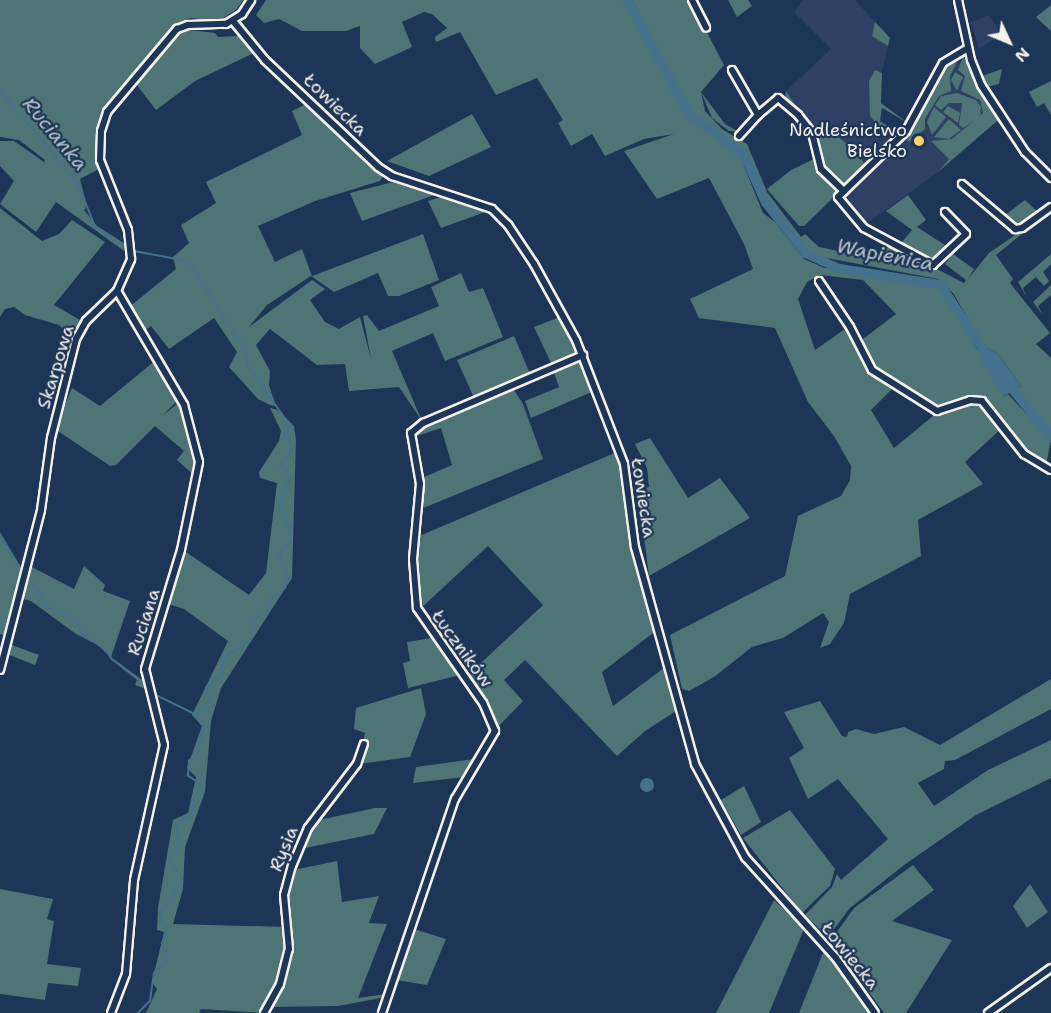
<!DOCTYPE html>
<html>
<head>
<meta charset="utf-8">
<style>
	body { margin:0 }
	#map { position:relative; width:1051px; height:1013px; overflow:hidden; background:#1d3557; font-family:"Shantell Sans",sans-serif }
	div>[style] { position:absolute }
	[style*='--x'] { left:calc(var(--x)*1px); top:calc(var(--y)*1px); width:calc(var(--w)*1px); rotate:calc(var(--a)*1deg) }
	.built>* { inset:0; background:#2e4164 }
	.green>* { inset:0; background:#4e7476 }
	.water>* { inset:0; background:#46718c }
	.round { border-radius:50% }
	.stream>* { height:1.5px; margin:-0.75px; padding:0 0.75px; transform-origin:0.75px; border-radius:0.75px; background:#46718c }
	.river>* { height:9px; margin:-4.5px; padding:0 4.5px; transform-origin:4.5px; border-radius:4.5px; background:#46718c }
	.roads { filter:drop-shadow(2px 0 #f4f1e8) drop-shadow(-2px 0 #f4f1e8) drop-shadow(0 2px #f4f1e8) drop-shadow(0 -2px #f4f1e8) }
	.street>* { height:6px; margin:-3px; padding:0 3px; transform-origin:3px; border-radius:3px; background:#1d3557 }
	.dots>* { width:16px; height:16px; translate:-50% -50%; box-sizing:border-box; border:3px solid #1d3557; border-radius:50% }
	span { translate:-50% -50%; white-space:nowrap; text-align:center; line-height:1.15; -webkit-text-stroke:4.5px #1d3557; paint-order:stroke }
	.street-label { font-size:18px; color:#f4f1e8 }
	.poi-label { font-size:18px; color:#f4f1e8 }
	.right { translate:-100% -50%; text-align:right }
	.water-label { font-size:20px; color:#b7c4c8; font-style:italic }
	.north { position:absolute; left:979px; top:12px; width:60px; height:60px; -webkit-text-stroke:4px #1d3557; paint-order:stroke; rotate:134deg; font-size:16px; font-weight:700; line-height:24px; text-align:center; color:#f4f1e8 }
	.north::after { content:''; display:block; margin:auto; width:21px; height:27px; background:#f4f1e8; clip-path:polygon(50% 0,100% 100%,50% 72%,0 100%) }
</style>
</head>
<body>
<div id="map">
	<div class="built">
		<i style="clip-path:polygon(803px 0,855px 0,890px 38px,881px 76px,879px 122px,896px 133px,865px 166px,856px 151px,818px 140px,786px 91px,831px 49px,794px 12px)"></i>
		<i style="clip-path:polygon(989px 15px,1001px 35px,979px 49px,971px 22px)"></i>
		<i style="clip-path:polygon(957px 59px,997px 120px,938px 172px,865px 225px,844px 201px,845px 194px,906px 138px,930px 93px)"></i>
	</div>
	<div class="green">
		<i style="clip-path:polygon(0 0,243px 0,237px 9px,219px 21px,190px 18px,177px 25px,107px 103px,98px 131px,101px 168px,80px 179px,87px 206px,84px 210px,97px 226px,130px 247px,127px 253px,56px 202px,36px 232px,0 204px,14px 181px,0 166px,0 141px,14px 141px,44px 162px,45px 160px,19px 140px,0 137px)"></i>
		<i style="clip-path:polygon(266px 0,624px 0,684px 113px,739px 154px,763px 213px,775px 222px,804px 259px,825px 268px,930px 283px,946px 294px,1004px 396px,1008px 394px,1051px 440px,1046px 465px,1031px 459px,979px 398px,935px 408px,873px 369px,859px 342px,896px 314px,863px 280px,820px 275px,807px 282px,798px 299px,815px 350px,848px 327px,867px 366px,897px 384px,871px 410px,894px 448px,938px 412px,964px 403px,978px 401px,1002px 428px,965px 462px,983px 484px,918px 520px,921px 556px,850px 594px,844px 623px,830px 644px,820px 648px,829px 622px,823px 613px,783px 638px,752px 647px,714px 677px,689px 691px,682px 689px,670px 635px,785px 576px,798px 516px,841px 496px,850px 480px,851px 466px,834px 436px,808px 402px,775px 328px,699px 318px,690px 299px,753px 269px,744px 244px,709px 178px,657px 199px,624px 151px,674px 134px,644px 139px,605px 156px,592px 134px,571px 146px,558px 123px,563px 120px,537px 78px,496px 95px,460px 32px,436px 42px,435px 37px,447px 28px,432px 14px,424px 12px,402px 22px,412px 47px,375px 64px,360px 48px,360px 26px,346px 31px,302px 31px,279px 19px,264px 23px,256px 15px)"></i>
		<i style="clip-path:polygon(632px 0,690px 0,724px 65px,701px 92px,725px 124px,739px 132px,729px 131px,712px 118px,701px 92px,705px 111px,722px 129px,747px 144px,767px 192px,801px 237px,805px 234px,819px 247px,877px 259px,890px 245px,964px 283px,966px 280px,945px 264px,953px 254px,974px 269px,968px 279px,989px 253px,1051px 210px,996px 255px,1013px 279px,1010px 283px,1050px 333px,1036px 344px,1051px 358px,1051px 433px,1035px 418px,1016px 389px,1021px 386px,998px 354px,984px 346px,953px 293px,938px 279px,816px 256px,803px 247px,763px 192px,743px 149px,712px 130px,690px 109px)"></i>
		<i style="clip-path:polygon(728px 0,748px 0,752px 6px,737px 17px)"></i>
		<i style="clip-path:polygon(1051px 5px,1051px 31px,1036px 17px)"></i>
		<i style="clip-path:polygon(875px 22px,890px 38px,888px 46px,872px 36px)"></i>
		<i style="clip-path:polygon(182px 29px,215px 33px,218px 37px,238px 36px,254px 53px,195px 81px,156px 110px,133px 80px)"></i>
		<i style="clip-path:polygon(960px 56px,950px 76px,951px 91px,939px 96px,925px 119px,925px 129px,909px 142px,906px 138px,937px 76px)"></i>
		<i style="clip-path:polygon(963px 56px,1005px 130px,997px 121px,938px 172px,949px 159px,931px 141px,952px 139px,983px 113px,980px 100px,961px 91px,965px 76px,958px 70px)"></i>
		<i style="clip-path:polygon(1002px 69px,999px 84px,987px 87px,982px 76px)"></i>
		<i style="clip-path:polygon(875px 70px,882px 73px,881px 103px,908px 123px,882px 108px,880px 121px,896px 132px,894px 135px,879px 127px,870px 116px,869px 81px)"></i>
		<i style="clip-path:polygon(955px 72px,963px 77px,957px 91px,951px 80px)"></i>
		<i style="clip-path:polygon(1051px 81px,1051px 115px,1044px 103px,1037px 107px,1029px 92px)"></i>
		<i style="clip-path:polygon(786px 91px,818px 140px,829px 130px,856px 151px,865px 165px,871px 160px,846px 186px,823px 169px,816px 141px,785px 99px)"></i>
		<i style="clip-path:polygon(957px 93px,976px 100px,981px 107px,980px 117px,963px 128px,959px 125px,962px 103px,949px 103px,941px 110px,935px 105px,941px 96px)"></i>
		<i style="clip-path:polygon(310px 102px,383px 176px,380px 181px,315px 201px,258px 226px,275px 262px,302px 249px,312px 276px,423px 234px,439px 280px,399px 296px,388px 296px,378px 273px,334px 292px,311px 276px,267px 305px,249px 327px,312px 280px,325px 289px,310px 300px,325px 322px,339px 329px,360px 317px,371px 359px,363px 316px,367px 315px,379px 331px,439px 306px,431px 287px,461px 273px,469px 292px,483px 288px,503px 337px,445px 361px,433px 333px,392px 351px,422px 421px,399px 387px,349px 391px,345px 364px,317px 365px,270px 329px,256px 345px,270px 371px,269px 385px,276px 406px,270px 405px,258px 399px,229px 367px,237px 352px,214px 318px,169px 349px,151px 326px,142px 333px,128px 308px,176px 269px,173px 257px,189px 243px,181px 225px,216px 203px,206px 182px,302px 135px,292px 111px)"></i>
		<i style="clip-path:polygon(948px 106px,960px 113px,958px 123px,943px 112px)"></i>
		<i style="clip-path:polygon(934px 107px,946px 117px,932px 135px,927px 122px)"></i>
		<i style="clip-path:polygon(472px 114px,491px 147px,429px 176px,387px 161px)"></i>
		<i style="clip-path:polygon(949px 119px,961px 130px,949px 139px,934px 137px)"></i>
		<i style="clip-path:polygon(814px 159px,839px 192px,804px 226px,799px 226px,767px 189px,791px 170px)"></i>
		<i style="clip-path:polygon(397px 181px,437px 194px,362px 221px,350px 193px)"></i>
		<i style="clip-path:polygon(908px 195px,926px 220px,917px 227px,948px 247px,934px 261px,898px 247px,912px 230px,886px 211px)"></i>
		<i style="clip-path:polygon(444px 196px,488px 211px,441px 228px,428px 201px)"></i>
		<i style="clip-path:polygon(1025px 200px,1040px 214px,1017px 228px,1004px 216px)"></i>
		<i style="clip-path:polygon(0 208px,42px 241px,59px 234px,72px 220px,105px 242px,54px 305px,80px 320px,72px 337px,59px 325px,25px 315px,14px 307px,5px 309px,0 317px)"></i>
		<i style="clip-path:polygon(1051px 254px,1051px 264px,1043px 272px,1049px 281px,1044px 286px,1036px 277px,1023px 288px,1026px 296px,1018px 282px)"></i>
		<i style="clip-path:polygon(1051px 285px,1051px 295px,1038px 306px,1043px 315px,1033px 302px)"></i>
		<i style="clip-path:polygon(562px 316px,580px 355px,553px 367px,534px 327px)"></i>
		<i style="clip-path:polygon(514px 336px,531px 376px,475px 400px,457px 360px)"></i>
		<i style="clip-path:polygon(580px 359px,594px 391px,531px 418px,525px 401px,559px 387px,553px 370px)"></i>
		<i style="clip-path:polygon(156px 360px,179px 399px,162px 416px,181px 401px,197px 455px,195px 476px,177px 460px,184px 451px,155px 426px,116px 465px,110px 466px,55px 429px,72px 388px,100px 406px)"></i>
		<i style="clip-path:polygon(512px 387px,523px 404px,543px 459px,421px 509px,422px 478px,452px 465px,441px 428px,411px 438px,414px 429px)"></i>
		<i style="clip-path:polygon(270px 408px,278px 410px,294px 426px,296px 440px,292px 578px,221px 688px,211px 721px,205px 792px,185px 847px,183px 889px,173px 924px,288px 927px,279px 984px,262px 1013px,201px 1009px,199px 1013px,146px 1013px,157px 989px,152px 982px,164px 932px,157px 930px,158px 908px,173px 820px,188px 813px,196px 777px,187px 768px,202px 726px,192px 715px,228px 641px,184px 609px,168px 604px,183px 550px,249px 595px,266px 573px,277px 483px,260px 478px,259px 472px,279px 441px,281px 431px)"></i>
		<i style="clip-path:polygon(650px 438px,688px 498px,720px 478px,750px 518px,649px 576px,638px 490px,649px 487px,647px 468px,635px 444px)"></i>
		<i style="clip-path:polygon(617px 452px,633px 550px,657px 630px,602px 672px,613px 706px,668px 665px,676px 711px,645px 731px,617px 756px,525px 660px,504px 680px,523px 701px,498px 727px,467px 676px,543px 605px,488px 546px,419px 610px,413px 568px,417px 537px)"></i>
		<i style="clip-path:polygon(0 532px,22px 569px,7px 636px,0 634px)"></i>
		<i style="clip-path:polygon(28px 565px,74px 589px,84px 566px,105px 585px,103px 591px,130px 601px,111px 657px,145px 682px,148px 690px,135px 685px,137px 680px,96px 644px,76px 634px,31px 601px,20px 598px)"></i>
		<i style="clip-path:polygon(431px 638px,460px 675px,408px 688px,403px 663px,410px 661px,407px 642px)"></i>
		<i style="clip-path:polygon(9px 644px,39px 655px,35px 665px,7px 654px)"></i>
		<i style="clip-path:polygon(1051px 679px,1051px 709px,955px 760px,945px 761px,944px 769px,918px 783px,934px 806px,988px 770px,1051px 740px,1051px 778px,976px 815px,904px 865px,850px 908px,828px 937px,807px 917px,805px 915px,832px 887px,837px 874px,841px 880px,888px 839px,838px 779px,808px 799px,789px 758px,804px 748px,784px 712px,820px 701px,842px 736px,847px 737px,848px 732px,856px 729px,874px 734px,904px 727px,940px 745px)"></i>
		<i style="clip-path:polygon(421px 688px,426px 714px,410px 757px,359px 764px,365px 733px,354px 729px,356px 708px)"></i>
		<i style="clip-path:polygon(474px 759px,464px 777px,413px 783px,416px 767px)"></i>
		<i style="clip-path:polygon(744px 786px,761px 822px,741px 835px,721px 800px)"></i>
		<i style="clip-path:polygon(375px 808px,387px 808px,374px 834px,300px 849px,305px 836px,319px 820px)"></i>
		<i style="clip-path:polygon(790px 810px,835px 869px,830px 886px,802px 913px,743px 838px)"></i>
		<i style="clip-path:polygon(337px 861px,342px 902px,379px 896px,369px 923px,387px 924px,358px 998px,387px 994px,386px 997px,338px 1006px,269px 1007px,291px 949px,286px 895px,293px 870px)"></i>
		<i style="clip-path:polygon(913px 865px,934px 890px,892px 921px,952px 940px,906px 1013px,884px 1013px,831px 940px,854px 908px)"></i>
		<i style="clip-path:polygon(1030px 884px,1048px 912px,1027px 928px,1013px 906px)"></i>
		<i style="clip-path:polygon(0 889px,53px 899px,47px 919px,54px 921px,47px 964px,81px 968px,78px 986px,48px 983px,45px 1000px,0 994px)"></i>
		<i style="clip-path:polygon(774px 900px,804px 929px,769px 1013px,716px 1013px)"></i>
		<i style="clip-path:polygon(414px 929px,446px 939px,427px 985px,396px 980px)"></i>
		<i style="clip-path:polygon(825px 948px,861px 997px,871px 1013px,799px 1013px)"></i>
	</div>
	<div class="water">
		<i style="clip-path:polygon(984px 346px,998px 354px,1021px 386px,1004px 396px,982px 363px,978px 350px)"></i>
		<i class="round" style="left:640px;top:778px;width:14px;height:14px"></i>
	</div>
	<div class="stream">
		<i style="--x:0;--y:90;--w:121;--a:50"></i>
		<i style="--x:78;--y:183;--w:48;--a:68.2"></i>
		<i style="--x:96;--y:228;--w:38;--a:33"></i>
		<i style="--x:134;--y:251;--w:49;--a:10.6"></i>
		<i style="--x:182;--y:260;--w:14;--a:36"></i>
		<i style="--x:193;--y:268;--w:85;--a:57.4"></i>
		<i style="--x:0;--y:534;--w:44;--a:59.9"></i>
		<i style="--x:27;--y:577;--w:16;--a:47"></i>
		<i style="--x:38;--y:589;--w:17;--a:69"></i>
		<i style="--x:44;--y:605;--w:34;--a:24"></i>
		<i style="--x:75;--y:619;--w:21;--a:61"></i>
		<i style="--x:85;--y:637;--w:20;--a:27"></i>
		<i style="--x:103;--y:646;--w:16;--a:55"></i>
		<i style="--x:112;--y:659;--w:44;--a:37.6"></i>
		<i style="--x:154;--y:694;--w:46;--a:26"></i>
		<i style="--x:138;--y:1013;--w:17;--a:-45"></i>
		<i style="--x:150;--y:1001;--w:28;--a:-82"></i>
		<i style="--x:154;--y:973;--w:17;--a:-45"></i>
		<i style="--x:166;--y:961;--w:17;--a:-103"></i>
		<i style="--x:162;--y:944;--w:18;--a:-71"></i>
		<i style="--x:168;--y:927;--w:9;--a:-139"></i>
		<i style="--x:161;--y:921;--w:9;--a:-96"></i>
		<i style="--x:160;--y:912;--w:33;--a:-51"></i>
		<i style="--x:181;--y:886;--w:7;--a:-82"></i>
		<i style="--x:182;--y:879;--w:21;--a:-127"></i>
		<i style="--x:169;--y:862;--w:21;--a:-59"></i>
		<i style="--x:180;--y:844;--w:18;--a:-103"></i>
		<i style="--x:176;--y:826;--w:20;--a:-37"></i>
		<i style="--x:192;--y:814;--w:12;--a:-81"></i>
		<i style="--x:194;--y:802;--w:12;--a:-42"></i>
		<i style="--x:203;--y:794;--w:9;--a:-103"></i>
		<i style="--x:201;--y:785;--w:16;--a:-145"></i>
		<i style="--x:188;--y:776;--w:15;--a:-86"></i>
		<i style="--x:189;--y:761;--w:13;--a:-48"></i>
		<i style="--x:198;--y:751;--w:24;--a:-75"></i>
		<i style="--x:204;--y:728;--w:17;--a:-123"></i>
		<i style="--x:195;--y:714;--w:19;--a:-28"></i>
		<i style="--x:212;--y:705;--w:18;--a:-109"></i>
		<i style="--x:206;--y:688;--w:22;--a:-43"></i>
		<i style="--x:222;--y:673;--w:15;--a:-90"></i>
		<i style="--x:222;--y:658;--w:27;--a:-28"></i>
		<i style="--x:246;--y:645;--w:10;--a:-53"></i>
		<i style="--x:252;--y:637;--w:18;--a:-87"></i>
		<i style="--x:253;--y:619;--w:15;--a:-23"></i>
		<i style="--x:267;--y:613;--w:13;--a:-77"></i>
		<i style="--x:270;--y:600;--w:19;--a:-39"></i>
		<i style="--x:285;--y:588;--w:11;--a:-68"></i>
		<i style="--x:289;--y:578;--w:25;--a:-113"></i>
		<i style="--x:279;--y:555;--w:17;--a:-50"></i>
		<i style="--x:290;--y:542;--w:15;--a:-90"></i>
		<i style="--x:290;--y:527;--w:18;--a:-124"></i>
		<i style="--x:280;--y:512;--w:10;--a:-96"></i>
		<i style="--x:279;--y:502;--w:27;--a:-66"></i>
		<i style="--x:290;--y:477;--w:16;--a:-130"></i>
		<i style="--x:280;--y:465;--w:18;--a:-49"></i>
		<i style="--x:292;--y:451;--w:11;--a:-100"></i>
		<i style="--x:290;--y:440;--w:7;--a:-146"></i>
		<i style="--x:284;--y:436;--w:12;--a:-59"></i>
		<i style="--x:290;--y:426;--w:73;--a:-125"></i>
		<i style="--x:248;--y:366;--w:23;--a:-103"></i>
	</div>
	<div class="river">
		<i style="--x:627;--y:0;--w:130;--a:61.5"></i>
		<i style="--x:689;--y:114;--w:67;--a:36.5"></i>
		<i style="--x:743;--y:154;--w:53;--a:65.4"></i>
		<i style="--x:765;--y:202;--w:65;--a:51.9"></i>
		<i style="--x:805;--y:253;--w:37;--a:24"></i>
		<i style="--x:839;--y:268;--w:102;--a:9"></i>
		<i style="--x:940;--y:284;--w:87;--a:56.7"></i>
		<i style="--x:1007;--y:383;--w:70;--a:50.8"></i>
	</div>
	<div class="roads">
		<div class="street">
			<i style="--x:692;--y:0;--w:31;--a:63"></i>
			<i style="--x:958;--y:0;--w:61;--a:77.8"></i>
			<i style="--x:971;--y:60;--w:27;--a:68"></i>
			<i style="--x:981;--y:85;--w:80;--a:56.7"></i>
			<i style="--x:1025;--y:152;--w:37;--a:45"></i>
			<i style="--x:233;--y:21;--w:50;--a:50.6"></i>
			<i style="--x:265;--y:60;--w:156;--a:43.4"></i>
			<i style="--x:378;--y:167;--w:17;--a:33"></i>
			<i style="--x:392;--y:176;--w:105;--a:18.3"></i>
			<i style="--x:492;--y:209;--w:23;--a:45"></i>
			<i style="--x:508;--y:225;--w:47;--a:56.3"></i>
			<i style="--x:534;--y:264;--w:87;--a:61.1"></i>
			<i style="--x:576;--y:340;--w:133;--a:68.8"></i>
			<i style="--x:624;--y:464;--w:84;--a:82.5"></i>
			<i style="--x:635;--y:547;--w:225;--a:74.5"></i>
			<i style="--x:695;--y:764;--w:106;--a:61.7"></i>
			<i style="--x:745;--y:857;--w:136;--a:48"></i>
			<i style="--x:836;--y:958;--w:67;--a:54.7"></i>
			<i style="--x:732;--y:70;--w:52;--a:60"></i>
			<i style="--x:758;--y:115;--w:26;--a:-40"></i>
			<i style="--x:778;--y:98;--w:26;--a:40"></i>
			<i style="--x:798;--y:115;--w:23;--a:52"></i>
			<i style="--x:812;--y:133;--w:37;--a:76"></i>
			<i style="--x:821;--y:169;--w:32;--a:44"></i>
			<i style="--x:739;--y:136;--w:28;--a:-48"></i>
			<i style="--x:962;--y:184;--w:70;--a:40.3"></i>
			<i style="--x:1015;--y:229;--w:7;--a:-8"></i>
			<i style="--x:1022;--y:228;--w:36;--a:-36"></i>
			<i style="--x:945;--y:212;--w:30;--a:46"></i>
			<i style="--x:966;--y:234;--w:45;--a:136.8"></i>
			<i style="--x:933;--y:265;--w:78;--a:-151.8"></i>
			<i style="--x:864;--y:228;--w:40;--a:-130"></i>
			<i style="--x:838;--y:197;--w:95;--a:-44.1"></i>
			<i style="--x:906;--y:131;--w:77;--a:-61.4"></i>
			<i style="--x:943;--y:63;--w:29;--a:-31"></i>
			<i style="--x:819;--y:281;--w:55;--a:56"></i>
			<i style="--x:850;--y:327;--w:48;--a:62.9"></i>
			<i style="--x:872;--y:370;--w:77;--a:32.2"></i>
			<i style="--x:937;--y:411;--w:35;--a:-18"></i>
			<i style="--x:970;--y:400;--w:12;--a:5"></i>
			<i style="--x:982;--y:401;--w:68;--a:51.6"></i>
			<i style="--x:1024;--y:454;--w:31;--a:31"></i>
			<i style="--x:0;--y:670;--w:165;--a:-75.6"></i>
			<i style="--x:41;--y:510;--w:73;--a:-82.1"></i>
			<i style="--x:51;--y:438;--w:102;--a:-75.8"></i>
			<i style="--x:76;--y:339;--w:21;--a:-61"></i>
			<i style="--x:86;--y:321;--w:43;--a:-44.1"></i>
			<i style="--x:117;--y:291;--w:35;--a:-66"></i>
			<i style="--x:131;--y:259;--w:29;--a:-96"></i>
			<i style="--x:128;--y:230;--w:75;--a:-111.8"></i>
			<i style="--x:100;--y:160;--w:29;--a:-88"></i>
			<i style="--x:101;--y:131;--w:20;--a:-72"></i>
			<i style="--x:107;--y:112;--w:109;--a:-49.9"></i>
			<i style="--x:177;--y:29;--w:12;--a:-20"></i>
			<i style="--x:188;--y:25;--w:38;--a:-2"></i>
			<i style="--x:226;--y:24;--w:19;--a:-32"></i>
			<i style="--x:242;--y:14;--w:17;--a:-57"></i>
			<i style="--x:111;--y:1013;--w:42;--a:-69"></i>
			<i style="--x:126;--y:974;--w:94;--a:-85.1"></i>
			<i style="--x:134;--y:880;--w:138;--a:-77.5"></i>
			<i style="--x:164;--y:745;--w:78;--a:-104"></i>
			<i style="--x:145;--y:669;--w:124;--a:-73.2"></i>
			<i style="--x:181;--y:550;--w:90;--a:-78.4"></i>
			<i style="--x:199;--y:462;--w:59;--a:-104.7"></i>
			<i style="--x:184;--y:405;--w:132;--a:-120.4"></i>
			<i style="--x:264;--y:1013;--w:33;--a:-61"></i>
			<i style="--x:280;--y:984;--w:36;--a:-76"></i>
			<i style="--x:289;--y:949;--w:54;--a:-95.3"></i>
			<i style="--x:284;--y:895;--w:30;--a:-75"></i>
			<i style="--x:292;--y:866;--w:41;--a:-67.2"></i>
			<i style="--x:308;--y:828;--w:81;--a:-52.6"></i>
			<i style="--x:357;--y:764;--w:21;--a:-71"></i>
			<i style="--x:382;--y:1013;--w:226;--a:-71.2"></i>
			<i style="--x:455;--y:799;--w:79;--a:-59.5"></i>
			<i style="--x:495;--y:731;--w:30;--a:-113"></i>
			<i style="--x:483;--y:703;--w:116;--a:-124.8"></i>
			<i style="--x:417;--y:608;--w:49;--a:-94.7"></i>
			<i style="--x:413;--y:559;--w:75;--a:-84.7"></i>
			<i style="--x:420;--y:484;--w:52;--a:-100"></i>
			<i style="--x:411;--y:433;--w:16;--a:-40"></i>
			<i style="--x:423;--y:423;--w:174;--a:-23"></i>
			<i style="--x:988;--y:1013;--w:77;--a:-35.5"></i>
		</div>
	</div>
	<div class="dots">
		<i style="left:919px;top:141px;background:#ffd166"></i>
	</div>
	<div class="street-label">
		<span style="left:335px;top:105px;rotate:44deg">Łowiecka</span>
		<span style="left:56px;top:367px;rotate:-73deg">Skarpowa</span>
		<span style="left:643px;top:498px;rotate:81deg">Łowiecka</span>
		<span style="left:144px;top:622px;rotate:-72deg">Ruciana</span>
		<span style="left:462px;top:649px;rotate:54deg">Łuczników</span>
		<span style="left:284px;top:849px;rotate:-68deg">Rysia</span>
		<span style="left:850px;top:956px;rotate:51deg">Łowiecka</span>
	</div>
	<div class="poi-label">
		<span class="right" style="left:907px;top:141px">Nadleśnictwo<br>Bielsko</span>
	</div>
	<div class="water-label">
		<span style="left:55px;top:134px;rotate:50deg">Rucianka</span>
		<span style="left:885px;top:255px;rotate:11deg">Wapienica</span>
	</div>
	<div class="north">N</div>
</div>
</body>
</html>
